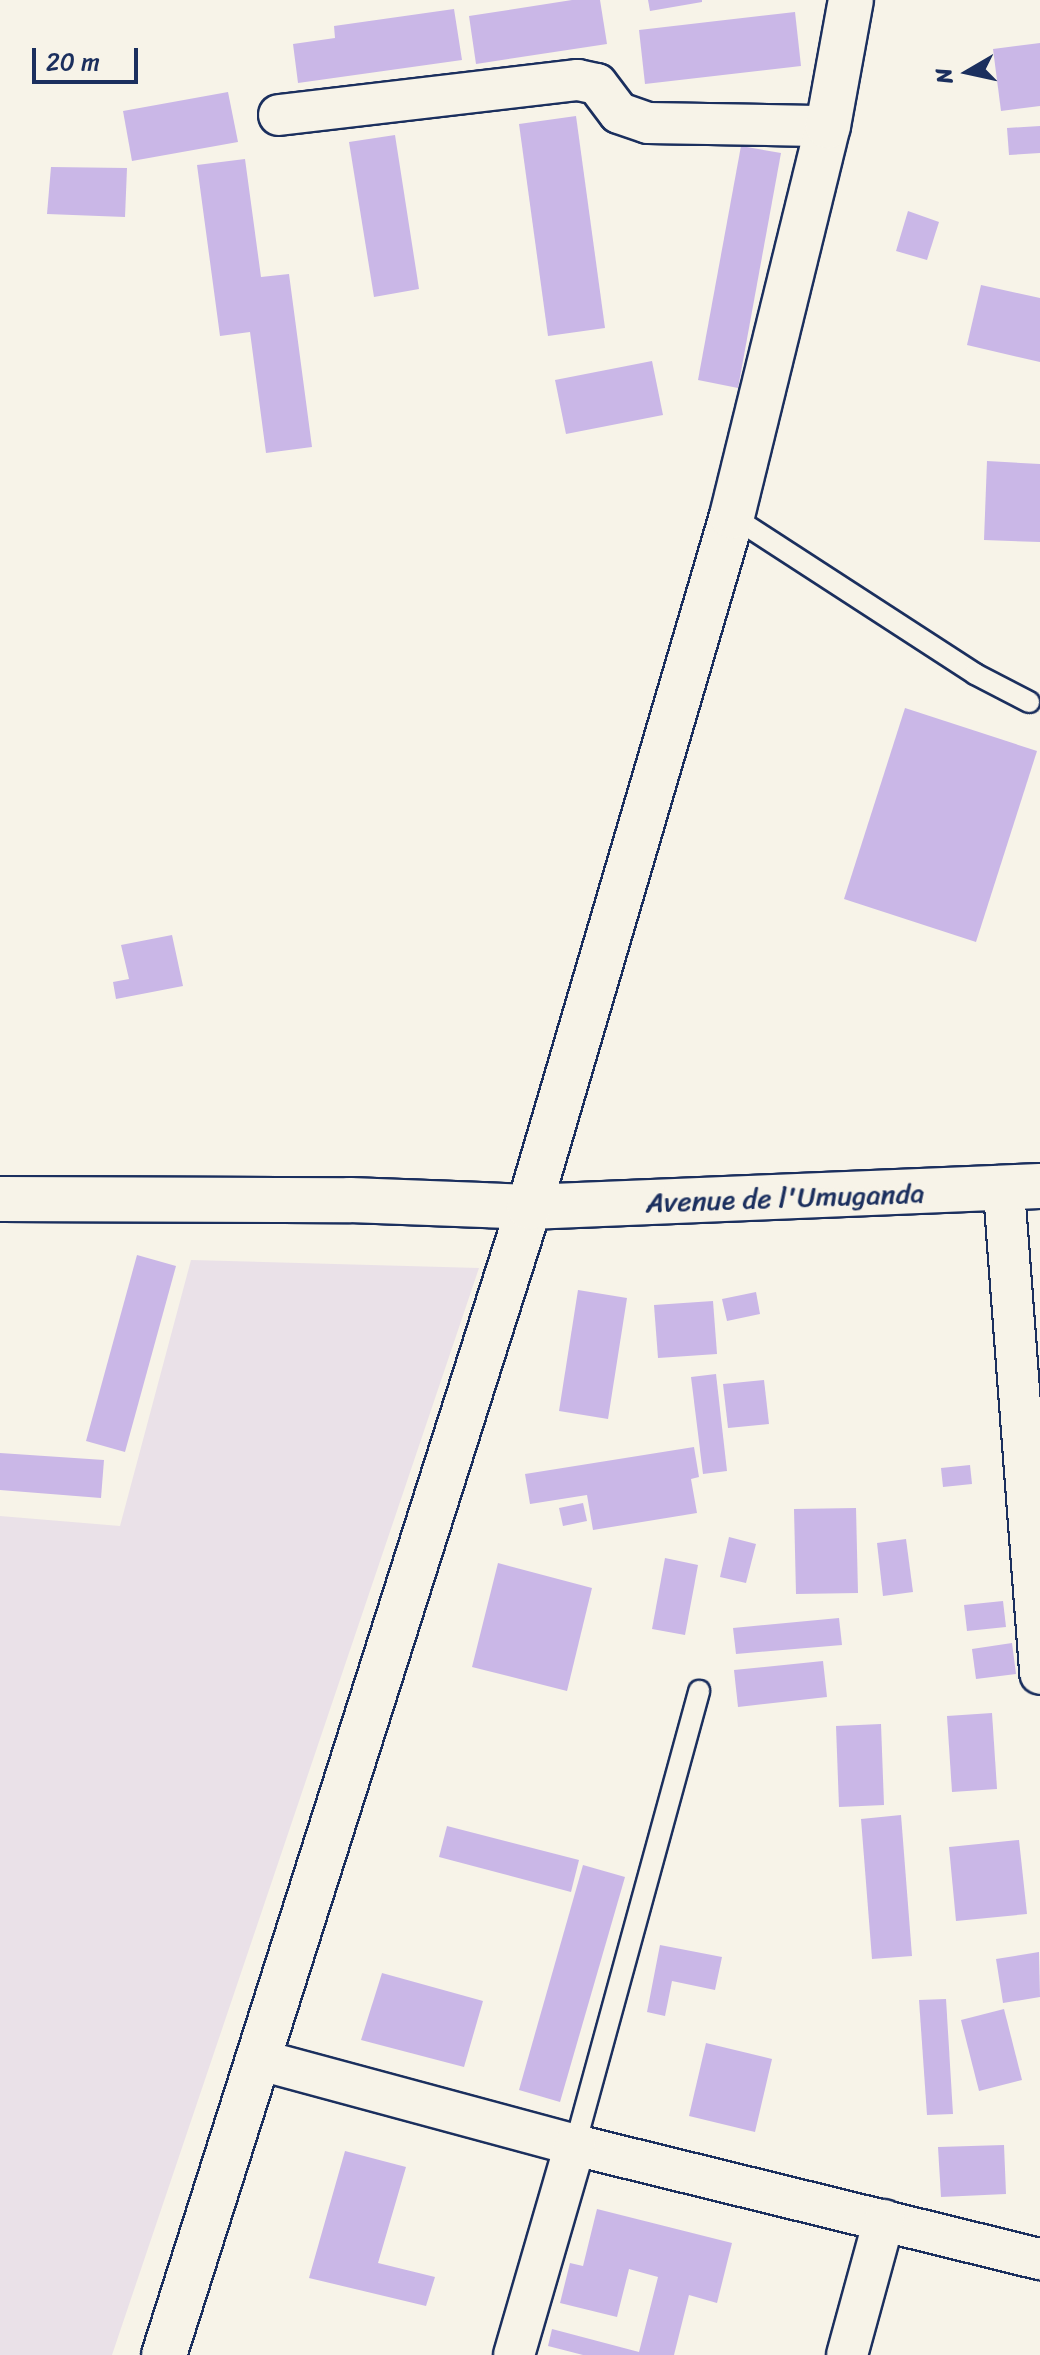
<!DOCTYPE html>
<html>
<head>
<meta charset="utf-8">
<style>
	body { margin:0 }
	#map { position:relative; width:1040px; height:2355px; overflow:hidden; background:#f7f3e8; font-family:Sriracha,sans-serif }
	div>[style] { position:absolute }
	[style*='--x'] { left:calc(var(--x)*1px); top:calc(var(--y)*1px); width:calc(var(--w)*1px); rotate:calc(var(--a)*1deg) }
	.built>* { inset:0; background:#eae1e8 }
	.building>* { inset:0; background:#cab7e7 }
	.roads { filter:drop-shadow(2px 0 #1b2f5e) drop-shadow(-2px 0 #1b2f5e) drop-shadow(0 2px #1b2f5e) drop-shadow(0 -2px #1b2f5e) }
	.lane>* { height:20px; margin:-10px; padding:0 10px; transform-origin:10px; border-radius:10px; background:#f7f3e8 }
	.street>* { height:40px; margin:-20px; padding:0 20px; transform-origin:20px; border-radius:20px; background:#f7f3e8 }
	.secondary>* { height:44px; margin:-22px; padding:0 22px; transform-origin:22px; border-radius:22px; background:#f7f3e8 }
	span { translate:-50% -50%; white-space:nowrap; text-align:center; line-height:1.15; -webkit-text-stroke:7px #f7f3e8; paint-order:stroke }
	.street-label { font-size:28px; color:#1b2f5e }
	.north { position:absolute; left:928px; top:32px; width:80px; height:80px; -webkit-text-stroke:6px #f7f3e8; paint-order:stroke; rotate:261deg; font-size:22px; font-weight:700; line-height:32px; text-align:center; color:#1b2f5e }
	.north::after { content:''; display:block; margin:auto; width:28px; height:36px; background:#1b2f5e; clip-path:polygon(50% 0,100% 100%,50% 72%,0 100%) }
	.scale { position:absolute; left:32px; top:48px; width:106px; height:36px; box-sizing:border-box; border:4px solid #1b2f5e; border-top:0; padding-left:10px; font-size:24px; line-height:28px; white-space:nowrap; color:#1b2f5e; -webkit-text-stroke:6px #f7f3e8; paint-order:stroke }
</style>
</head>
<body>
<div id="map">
	<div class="built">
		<i style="clip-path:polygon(191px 1260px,479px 1268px,112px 2355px,0 2355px,0 1516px,120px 1526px)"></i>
	</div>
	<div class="building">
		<i style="clip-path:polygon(572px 0,600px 0,607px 44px,476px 64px,469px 16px)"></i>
		<i style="clip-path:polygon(648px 0,702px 0,702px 2px,650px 11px)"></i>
		<i style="clip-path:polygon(454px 9px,462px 60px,298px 83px,293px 44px,335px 38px,334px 26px)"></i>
		<i style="clip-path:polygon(795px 12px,801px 66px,645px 84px,639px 30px)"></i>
		<i style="clip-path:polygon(1040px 43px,1040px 106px,1001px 111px,993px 49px)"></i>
		<i style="clip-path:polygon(228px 92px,238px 142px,132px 161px,123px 111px)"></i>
		<i style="clip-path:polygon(576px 116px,605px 328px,548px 336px,519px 124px)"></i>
		<i style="clip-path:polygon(1040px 126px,1040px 153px,1009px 155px,1007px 128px)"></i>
		<i style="clip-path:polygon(395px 135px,419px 289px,374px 297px,349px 142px)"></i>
		<i style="clip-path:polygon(741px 146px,781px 153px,738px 388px,698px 380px)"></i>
		<i style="clip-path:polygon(245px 159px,261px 277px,289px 274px,312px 447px,266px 453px,250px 332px,220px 336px,197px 165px)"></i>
		<i style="clip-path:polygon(51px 167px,127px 168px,125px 217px,47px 214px)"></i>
		<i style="clip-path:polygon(908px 211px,939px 222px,927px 260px,896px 251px)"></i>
		<i style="clip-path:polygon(981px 285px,1040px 298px,1040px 362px,967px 345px)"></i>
		<i style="clip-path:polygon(652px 361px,663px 415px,566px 434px,555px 380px)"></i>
		<i style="clip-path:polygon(987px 461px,1040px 464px,1040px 542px,984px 540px)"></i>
		<i style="clip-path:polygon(905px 708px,1037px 751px,976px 942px,844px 899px)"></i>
		<i style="clip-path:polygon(172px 935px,183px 986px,116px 999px,113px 982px,129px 979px,121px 945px)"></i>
		<i style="clip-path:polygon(137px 1255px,176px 1266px,125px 1452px,86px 1441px)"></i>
		<i style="clip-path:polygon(578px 1290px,627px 1298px,608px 1419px,559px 1411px)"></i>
		<i style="clip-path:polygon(756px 1292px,760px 1314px,727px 1321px,722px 1299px)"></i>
		<i style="clip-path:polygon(713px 1301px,717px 1354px,658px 1358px,654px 1305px)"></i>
		<i style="clip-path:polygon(716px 1374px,727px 1471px,703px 1474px,691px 1377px)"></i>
		<i style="clip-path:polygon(764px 1380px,769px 1424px,728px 1428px,723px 1384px)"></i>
		<i style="clip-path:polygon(694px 1447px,699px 1477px,691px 1479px,697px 1513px,593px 1530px,587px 1495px,530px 1504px,525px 1474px)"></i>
		<i style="clip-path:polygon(0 1453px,104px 1460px,101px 1498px,0 1490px)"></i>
		<i style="clip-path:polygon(970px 1465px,972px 1484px,943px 1487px,941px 1468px)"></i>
		<i style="clip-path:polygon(583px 1503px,587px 1521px,563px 1526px,559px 1508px)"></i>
		<i style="clip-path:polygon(856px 1508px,858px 1593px,796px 1594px,794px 1509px)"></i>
		<i style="clip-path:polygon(729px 1537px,756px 1544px,746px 1583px,720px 1577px)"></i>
		<i style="clip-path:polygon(906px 1539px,913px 1592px,883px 1596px,877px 1543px)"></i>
		<i style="clip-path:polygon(665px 1558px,698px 1565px,685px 1635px,652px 1629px)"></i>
		<i style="clip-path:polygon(498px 1563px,592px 1588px,567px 1691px,472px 1667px)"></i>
		<i style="clip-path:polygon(1003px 1601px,1006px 1627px,967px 1631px,964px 1605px)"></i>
		<i style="clip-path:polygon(839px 1618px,842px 1645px,736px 1654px,733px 1628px)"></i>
		<i style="clip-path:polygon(1012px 1643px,1016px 1674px,976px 1679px,972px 1649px)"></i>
		<i style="clip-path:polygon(823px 1661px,827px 1697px,738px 1707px,734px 1670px)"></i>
		<i style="clip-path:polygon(992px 1713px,997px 1789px,952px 1792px,947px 1716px)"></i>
		<i style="clip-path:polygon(881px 1724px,884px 1805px,839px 1807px,836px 1726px)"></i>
		<i style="clip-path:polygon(901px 1815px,912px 1956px,872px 1959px,861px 1819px)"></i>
		<i style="clip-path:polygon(447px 1826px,579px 1860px,571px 1892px,439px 1857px)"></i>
		<i style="clip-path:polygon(1019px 1840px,1027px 1914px,956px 1921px,949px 1847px)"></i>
		<i style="clip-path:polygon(583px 1865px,625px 1877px,560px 2102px,519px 2090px)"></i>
		<i style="clip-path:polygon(660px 1945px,722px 1957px,715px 1990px,672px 1981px,665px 2016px,647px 2012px)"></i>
		<i style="clip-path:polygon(1039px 1952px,1040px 1997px,1003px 2003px,996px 1959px)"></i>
		<i style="clip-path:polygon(382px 1973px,483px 2001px,464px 2067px,361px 2040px)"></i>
		<i style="clip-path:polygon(946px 1999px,953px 2114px,927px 2115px,919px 2000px)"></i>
		<i style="clip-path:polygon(1004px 2009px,1022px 2080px,979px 2091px,961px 2020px)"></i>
		<i style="clip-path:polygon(706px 2043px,772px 2059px,755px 2132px,689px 2116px)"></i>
		<i style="clip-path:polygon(1004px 2145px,1006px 2194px,941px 2197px,938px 2147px)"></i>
		<i style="clip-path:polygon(345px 2151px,406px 2167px,378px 2263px,435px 2277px,426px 2306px,309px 2278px)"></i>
		<i style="clip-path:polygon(597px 2209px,732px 2243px,717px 2303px,689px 2295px,674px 2355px,583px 2355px,548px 2346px,552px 2329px,639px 2352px,658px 2277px,629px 2269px,617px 2317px,560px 2303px,570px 2263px,583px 2266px)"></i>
	</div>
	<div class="roads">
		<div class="lane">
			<i style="--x:732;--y:516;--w:290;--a:33"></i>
			<i style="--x:975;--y:674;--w:61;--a:27.4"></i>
			<i style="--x:575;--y:2145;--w:471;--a:-74.7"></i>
		</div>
		<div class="street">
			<i style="--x:279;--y:115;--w:301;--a:-6.7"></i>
			<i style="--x:578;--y:80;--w:19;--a:12"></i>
			<i style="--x:597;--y:84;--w:36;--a:53"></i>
			<i style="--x:619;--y:113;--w:31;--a:19"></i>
			<i style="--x:648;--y:123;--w:180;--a:1"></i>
			<i style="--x:1004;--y:1191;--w:484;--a:85.7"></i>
			<i style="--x:260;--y:2060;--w:326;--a:15.1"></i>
			<i style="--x:575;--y:2145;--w:479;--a:13.8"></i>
			<i style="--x:514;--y:2355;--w:219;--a:-73.8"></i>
			<i style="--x:847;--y:2355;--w:140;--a:-74.7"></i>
		</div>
		<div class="secondary">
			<i style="--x:0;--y:1199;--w:350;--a:0.2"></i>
			<i style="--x:350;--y:1200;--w:179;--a:2.2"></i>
			<i style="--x:529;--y:1207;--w:511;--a:-2.35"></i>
			<i style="--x:164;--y:2355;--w:1205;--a:-72.36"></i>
			<i style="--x:529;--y:1207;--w:720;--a:-73.63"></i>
			<i style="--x:732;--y:516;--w:402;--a:-76.2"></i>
			<i style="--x:828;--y:126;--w:128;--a:-79.7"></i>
		</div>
	</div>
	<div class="street-label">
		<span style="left:785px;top:1198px;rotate:-2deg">Avenue de l'Umuganda</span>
	</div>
	<div class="north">N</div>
	<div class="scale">20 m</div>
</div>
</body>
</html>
